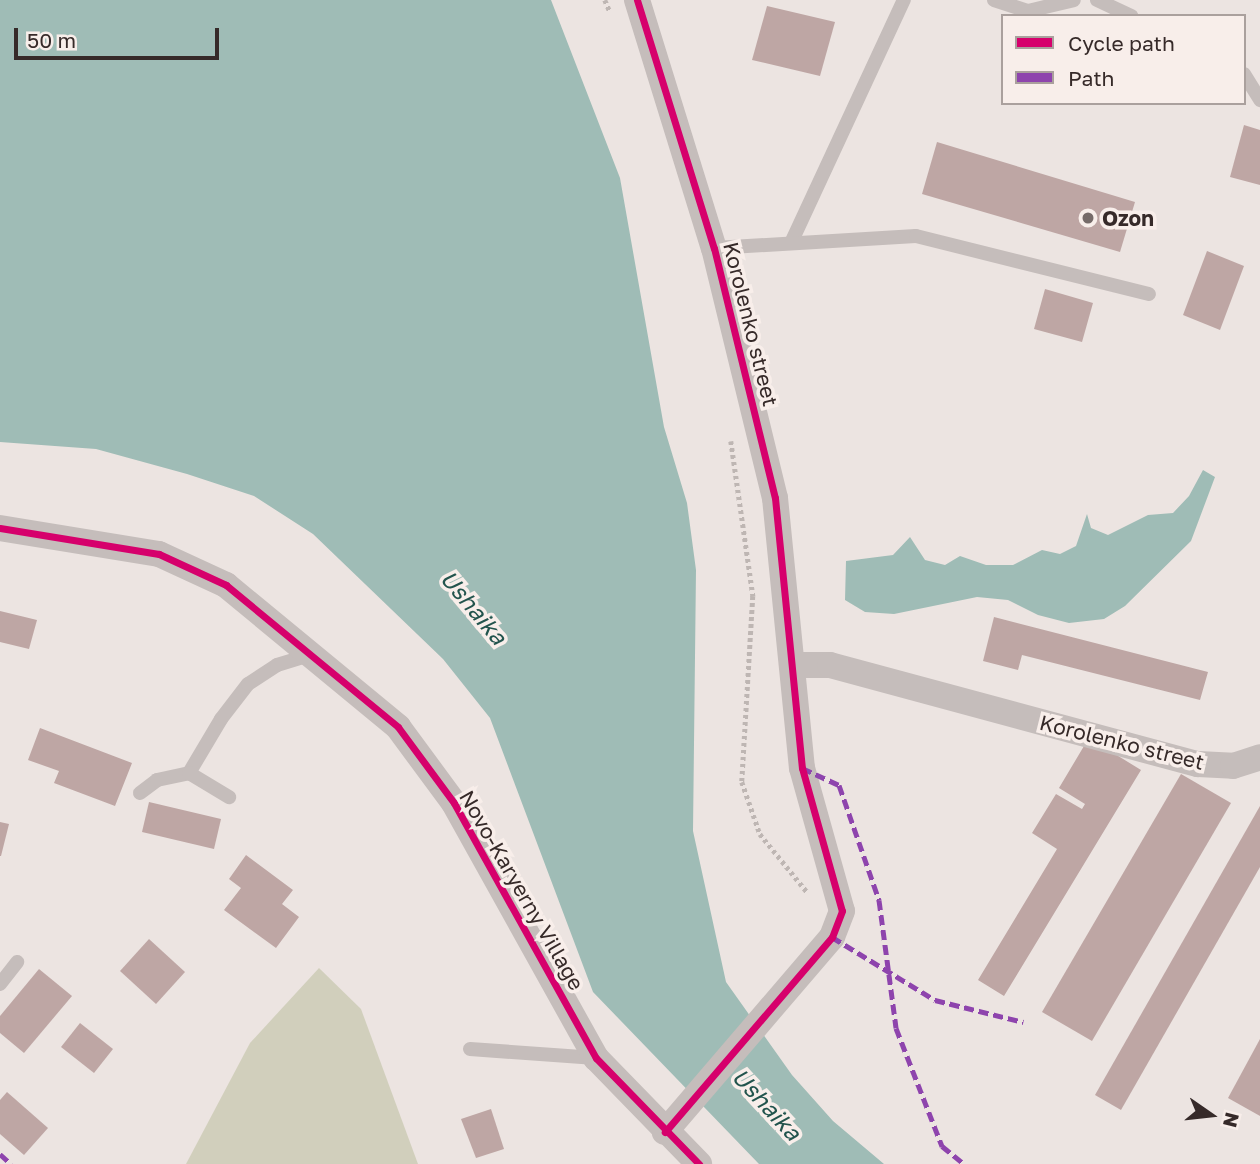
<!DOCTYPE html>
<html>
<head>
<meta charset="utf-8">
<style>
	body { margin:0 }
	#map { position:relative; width:1260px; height:1164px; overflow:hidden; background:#ece4e1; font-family:"Golos Text",sans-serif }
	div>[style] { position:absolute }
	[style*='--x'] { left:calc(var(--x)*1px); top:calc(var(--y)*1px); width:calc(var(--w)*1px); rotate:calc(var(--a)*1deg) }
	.green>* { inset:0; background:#d1cfbc }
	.water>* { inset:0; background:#9fbcb6 }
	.building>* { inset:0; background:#bea6a4 }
	.path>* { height:4.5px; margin-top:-2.25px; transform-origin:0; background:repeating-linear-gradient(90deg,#beb6b3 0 3.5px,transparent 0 7px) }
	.service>* { height:14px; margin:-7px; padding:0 7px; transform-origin:7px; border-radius:7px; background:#c5bdbb }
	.minor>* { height:26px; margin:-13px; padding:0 13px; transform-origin:13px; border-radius:13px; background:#c5bdbb }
	.quiet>* { height:5px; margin-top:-2.5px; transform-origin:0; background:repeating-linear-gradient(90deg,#8e44ad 0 10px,transparent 0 15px) }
	.cycleway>* { height:7px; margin:-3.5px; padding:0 3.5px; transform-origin:3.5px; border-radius:3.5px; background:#d6006c }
	.dots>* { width:19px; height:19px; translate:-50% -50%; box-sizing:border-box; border:4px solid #f8eeea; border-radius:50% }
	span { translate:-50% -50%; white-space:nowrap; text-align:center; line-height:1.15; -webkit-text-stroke:7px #f8eeea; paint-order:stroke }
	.poi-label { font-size:21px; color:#362a29; font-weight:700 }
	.left { translate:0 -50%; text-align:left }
	.street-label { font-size:21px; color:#362a29 }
	.water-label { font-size:23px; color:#22544d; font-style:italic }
	.legend { position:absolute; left:1001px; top:14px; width:245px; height:91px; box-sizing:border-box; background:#f8eeea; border:2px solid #aaa09d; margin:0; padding:9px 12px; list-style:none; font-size:21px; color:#362a29 }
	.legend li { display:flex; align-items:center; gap:14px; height:35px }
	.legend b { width:35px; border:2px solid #aaa09d }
	.north { position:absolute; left:1176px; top:1080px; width:70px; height:70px; -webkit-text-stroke:5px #f8eeea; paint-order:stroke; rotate:104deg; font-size:19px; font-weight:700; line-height:28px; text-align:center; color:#362a29 }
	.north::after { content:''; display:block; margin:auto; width:24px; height:32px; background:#362a29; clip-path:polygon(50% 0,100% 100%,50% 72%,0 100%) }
	.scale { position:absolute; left:14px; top:28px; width:205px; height:32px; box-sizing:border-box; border:4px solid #362a29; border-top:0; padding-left:9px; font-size:21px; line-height:24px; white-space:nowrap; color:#362a29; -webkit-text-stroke:5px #f8eeea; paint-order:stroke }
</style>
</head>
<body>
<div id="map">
	<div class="green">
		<i style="clip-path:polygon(319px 968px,361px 1009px,418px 1164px,186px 1164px,250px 1043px)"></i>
	</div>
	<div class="water">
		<i style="clip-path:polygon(0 0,551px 0,620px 178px,664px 427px,687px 503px,696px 570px,693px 831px,726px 982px,792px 1075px,833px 1121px,884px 1164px,759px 1164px,593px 992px,490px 718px,443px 659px,313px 534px,254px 496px,187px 474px,96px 449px,0 442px)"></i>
		<i style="clip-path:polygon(1203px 470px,1215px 477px,1191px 541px,1125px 606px,1104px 619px,1069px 623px,1038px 615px,1008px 600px,977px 597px,894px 614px,865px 612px,845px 600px,846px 561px,893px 555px,910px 537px,925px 560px,945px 565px,960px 556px,986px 565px,1013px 565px,1042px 550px,1060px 554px,1076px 546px,1087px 514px,1091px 528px,1108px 535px,1148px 515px,1173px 513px,1189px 496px)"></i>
	</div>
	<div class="building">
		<i style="clip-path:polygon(767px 6px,835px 22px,820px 76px,752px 60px)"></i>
		<i style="clip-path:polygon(1244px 125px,1260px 130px,1260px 185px,1230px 177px)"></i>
		<i style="clip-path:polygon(937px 142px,1135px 202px,1120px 252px,922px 194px)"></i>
		<i style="clip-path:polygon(1207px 251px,1244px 266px,1220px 330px,1183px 315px)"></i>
		<i style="clip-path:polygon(1045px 289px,1093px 303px,1082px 342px,1034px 329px)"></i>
		<i style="clip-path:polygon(0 611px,37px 620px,29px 649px,0 642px)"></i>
		<i style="clip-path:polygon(994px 617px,1208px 672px,1200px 700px,1022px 655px,1018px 670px,983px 661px)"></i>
		<i style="clip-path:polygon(40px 728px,132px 763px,115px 806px,54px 783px,59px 771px,28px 760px)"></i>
		<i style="clip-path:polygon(1084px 746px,1115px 754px,1141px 770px,1004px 996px,978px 980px,1057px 849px,1032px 833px,1056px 794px,1082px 809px,1085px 804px,1059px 788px)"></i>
		<i style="clip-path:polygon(1181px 774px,1231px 803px,1092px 1041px,1042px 1012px)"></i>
		<i style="clip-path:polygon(149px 802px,221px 819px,214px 849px,142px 832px)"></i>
		<i style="clip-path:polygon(1260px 806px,1260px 867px,1121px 1110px,1095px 1095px)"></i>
		<i style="clip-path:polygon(0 822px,9px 824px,1px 856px,0 856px)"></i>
		<i style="clip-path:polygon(246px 855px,293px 890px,282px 904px,299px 917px,276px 948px,224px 910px,241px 888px,229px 879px)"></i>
		<i style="clip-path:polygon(149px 939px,185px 972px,156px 1004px,120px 971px)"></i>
		<i style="clip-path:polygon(39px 969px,72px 996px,24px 1053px,0 1033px,0 1016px)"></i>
		<i style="clip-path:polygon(80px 1023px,113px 1049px,94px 1073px,61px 1047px)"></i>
		<i style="clip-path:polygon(1260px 1039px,1260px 1116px,1228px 1098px)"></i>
		<i style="clip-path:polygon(7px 1092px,48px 1128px,24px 1155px,0 1134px,0 1100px)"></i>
		<i style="clip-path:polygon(491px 1109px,504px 1149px,476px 1158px,461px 1119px)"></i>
	</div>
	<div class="path">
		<i style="--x:605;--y:0;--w:13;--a:67"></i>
		<i style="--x:731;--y:441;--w:157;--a:81.9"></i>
		<i style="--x:753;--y:596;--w:186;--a:93.4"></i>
		<i style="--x:742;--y:782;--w:55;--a:70.9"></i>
		<i style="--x:760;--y:834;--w:76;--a:50.9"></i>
	</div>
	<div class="service">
		<i style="--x:994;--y:0;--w:36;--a:18"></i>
		<i style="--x:1028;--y:11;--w:47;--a:-13.4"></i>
		<i style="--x:1097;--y:0;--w:38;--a:25"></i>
		<i style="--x:1244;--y:74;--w:31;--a:58"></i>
		<i style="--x:791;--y:243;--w:268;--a:-65.1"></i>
		<i style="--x:714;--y:248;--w:202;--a:-3.4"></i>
		<i style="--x:916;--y:236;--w:240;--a:14"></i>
		<i style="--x:189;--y:773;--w:63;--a:-59.3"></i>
		<i style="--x:221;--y:719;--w:44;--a:-52.4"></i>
		<i style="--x:248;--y:684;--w:35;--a:-33"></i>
		<i style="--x:277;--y:665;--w:39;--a:-17"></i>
		<i style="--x:140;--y:793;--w:21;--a:-37"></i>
		<i style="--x:157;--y:780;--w:33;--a:-12"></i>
		<i style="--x:189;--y:773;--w:47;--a:31"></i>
		<i style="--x:0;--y:984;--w:28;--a:-52"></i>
		<i style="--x:470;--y:1049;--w:126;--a:4.1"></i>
	</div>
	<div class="minor">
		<i style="--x:637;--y:0;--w:260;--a:72.8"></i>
		<i style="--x:714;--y:248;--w:257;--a:76.3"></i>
		<i style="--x:775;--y:498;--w:271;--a:84.3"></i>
		<i style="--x:802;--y:768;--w:148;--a:74.4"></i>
		<i style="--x:842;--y:911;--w:28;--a:111"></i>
		<i style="--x:832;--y:937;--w:257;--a:130.6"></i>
		<i style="--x:0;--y:528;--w:161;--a:9.3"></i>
		<i style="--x:159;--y:554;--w:74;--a:24.8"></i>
		<i style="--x:226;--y:585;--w:223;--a:39.5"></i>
		<i style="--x:398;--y:727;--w:94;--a:53.6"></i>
		<i style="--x:454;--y:803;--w:292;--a:60.9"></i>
		<i style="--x:596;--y:1058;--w:148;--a:45.8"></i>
		<i style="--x:792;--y:665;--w:38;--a:0"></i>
		<i style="--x:830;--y:665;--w:381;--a:15.1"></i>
		<i style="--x:1198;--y:764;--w:35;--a:3"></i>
		<i style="--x:1233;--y:766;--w:28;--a:-18"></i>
	</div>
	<div class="quiet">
		<i style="--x:802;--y:768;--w:41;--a:24.7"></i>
		<i style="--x:839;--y:785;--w:122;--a:70.8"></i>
		<i style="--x:879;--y:900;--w:129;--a:82.4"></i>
		<i style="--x:896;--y:1028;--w:127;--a:68.7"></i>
		<i style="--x:942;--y:1146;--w:28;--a:39"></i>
		<i style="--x:832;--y:937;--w:121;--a:31.5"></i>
		<i style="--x:935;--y:1000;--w:91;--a:14"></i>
		<i style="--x:0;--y:1154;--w:15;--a:42"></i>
	</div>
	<div class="cycleway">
		<i style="--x:637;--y:0;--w:260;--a:72.8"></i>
		<i style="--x:714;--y:248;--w:257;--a:76.3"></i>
		<i style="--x:775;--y:498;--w:271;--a:84.3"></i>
		<i style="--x:802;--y:768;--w:148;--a:74.4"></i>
		<i style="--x:842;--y:911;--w:28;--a:111"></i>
		<i style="--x:832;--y:937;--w:257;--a:130.6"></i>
		<i style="--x:0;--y:528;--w:161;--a:9.3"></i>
		<i style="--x:159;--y:554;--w:74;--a:24.8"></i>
		<i style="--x:226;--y:585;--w:223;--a:39.5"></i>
		<i style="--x:398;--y:727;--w:94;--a:53.6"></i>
		<i style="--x:454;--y:803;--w:292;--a:60.9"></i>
		<i style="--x:596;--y:1058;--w:148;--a:45.8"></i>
	</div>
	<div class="dots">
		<i style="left:1088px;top:218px;background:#766b69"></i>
	</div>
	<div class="poi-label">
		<span class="left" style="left:1102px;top:218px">Ozon</span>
	</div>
	<div class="street-label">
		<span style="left:751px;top:324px;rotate:76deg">Korolenko street</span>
		<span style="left:1122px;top:742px;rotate:14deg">Korolenko street</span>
		<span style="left:522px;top:890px;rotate:60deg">Novo-Karyerny Village</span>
	</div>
	<div class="water-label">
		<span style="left:474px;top:607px;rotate:50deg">Ushaika</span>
		<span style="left:767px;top:1104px;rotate:47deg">Ushaika</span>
	</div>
	<ul class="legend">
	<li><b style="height:9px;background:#d6006c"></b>Cycle path</li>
	<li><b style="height:9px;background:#8e44ad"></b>Path</li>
	</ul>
	<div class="north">N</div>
	<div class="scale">50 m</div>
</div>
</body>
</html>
